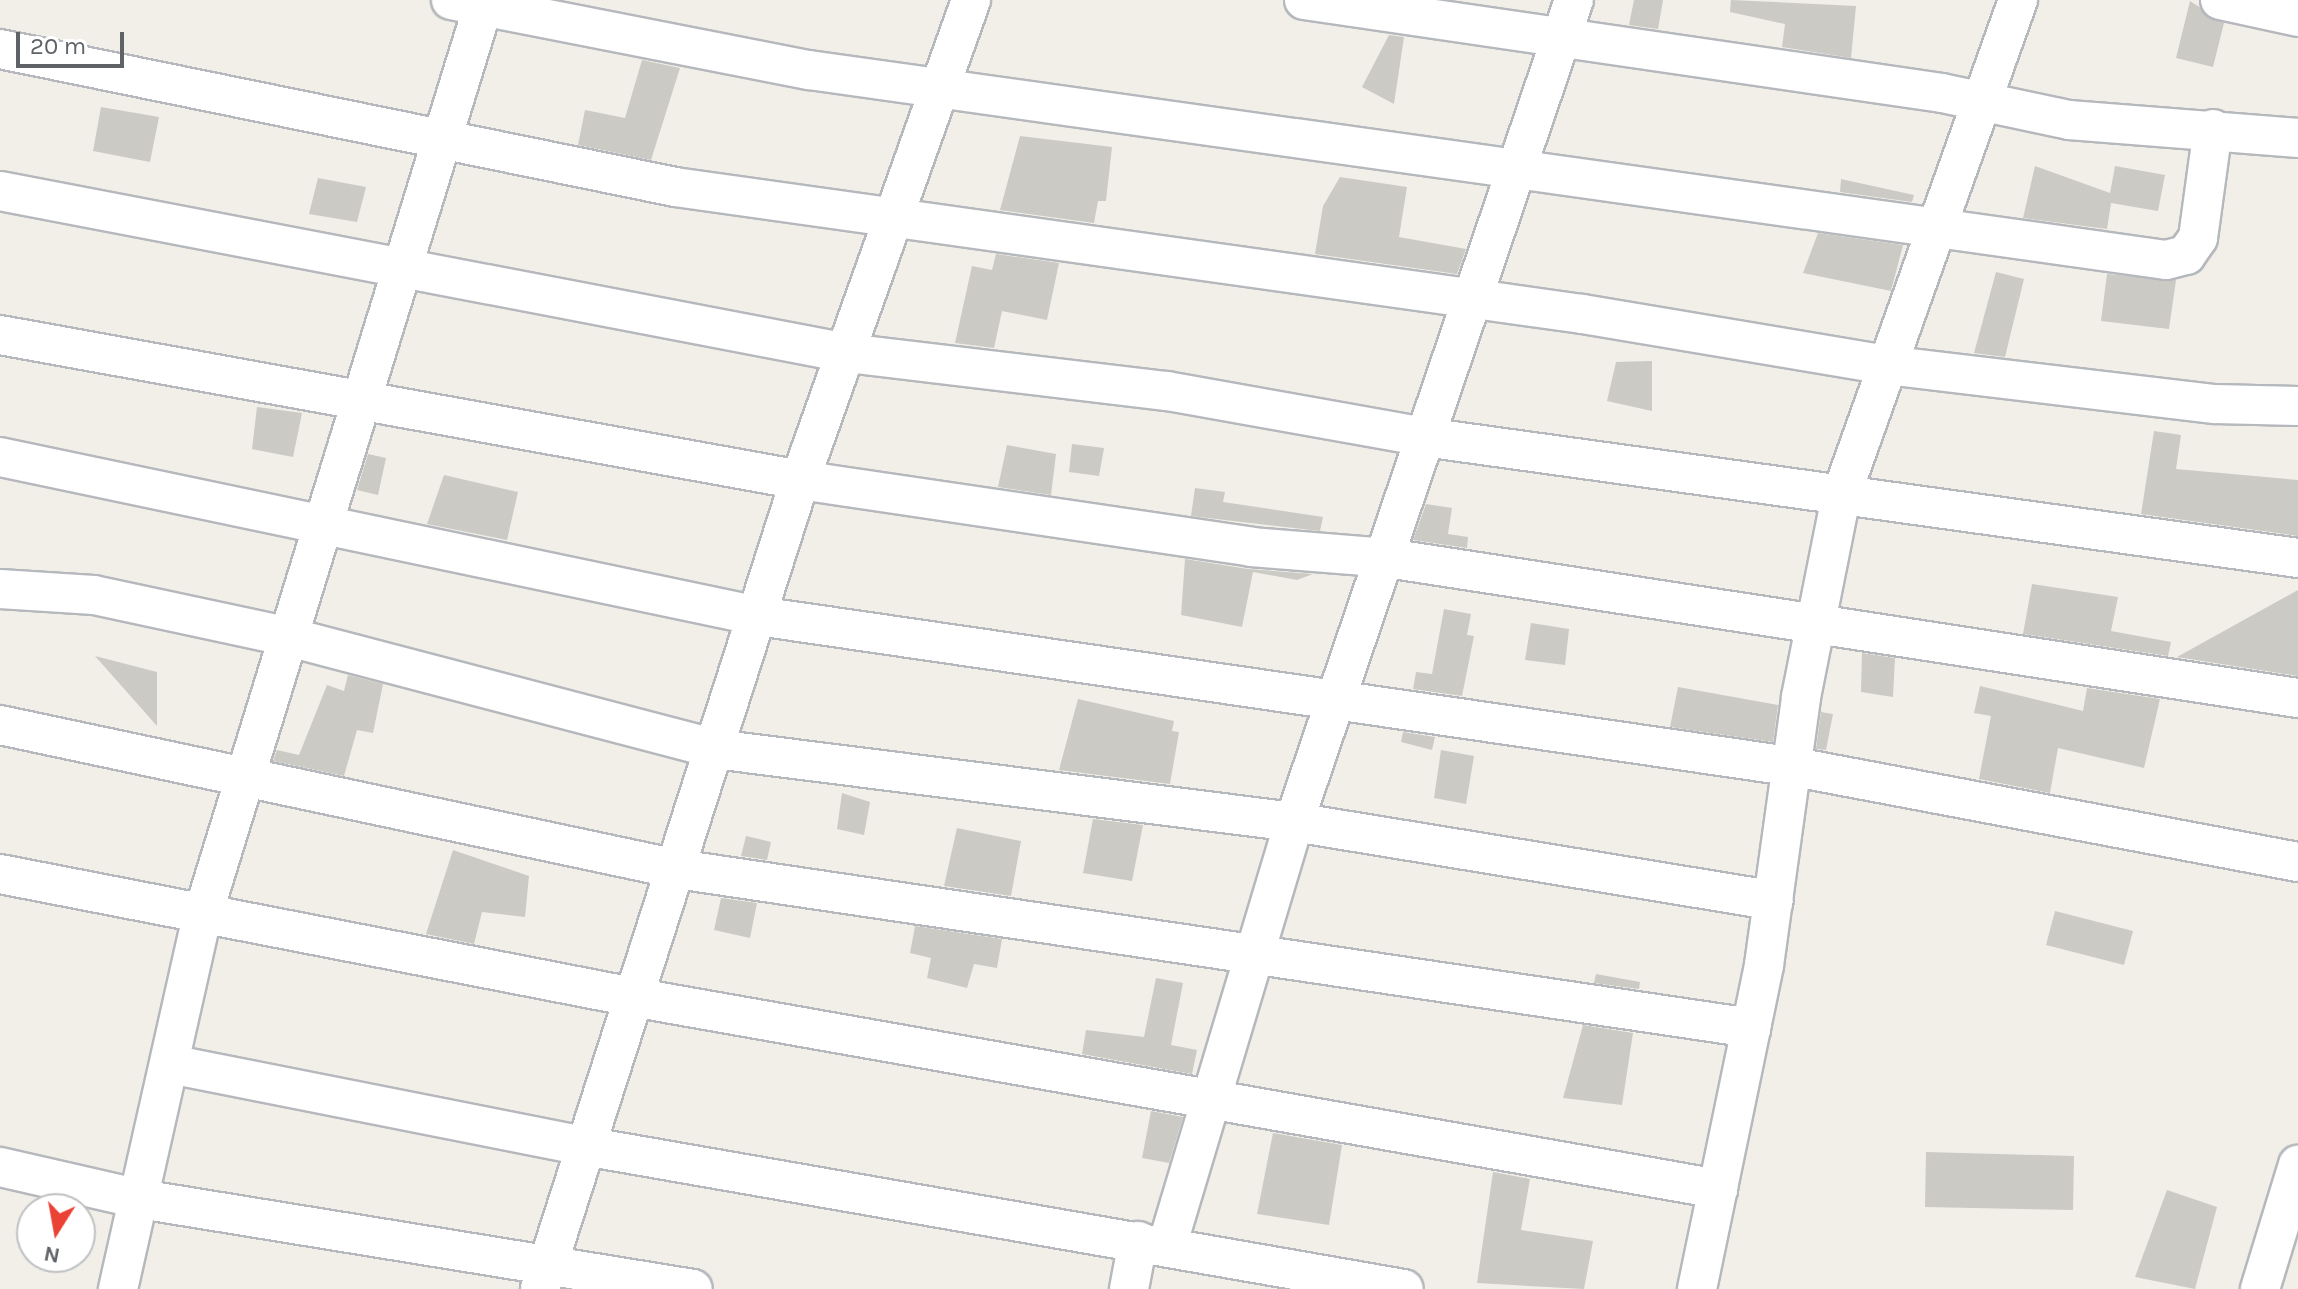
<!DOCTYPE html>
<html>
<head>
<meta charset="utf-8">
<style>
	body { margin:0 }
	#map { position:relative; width:2298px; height:1289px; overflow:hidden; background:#f1efe8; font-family:Karla,sans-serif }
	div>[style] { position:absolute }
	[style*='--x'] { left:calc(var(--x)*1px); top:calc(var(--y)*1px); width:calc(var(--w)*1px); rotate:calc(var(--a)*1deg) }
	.building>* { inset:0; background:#cccac5 }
	.roads { filter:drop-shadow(2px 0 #b5b8bc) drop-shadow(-2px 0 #b5b8bc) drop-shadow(0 2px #b5b8bc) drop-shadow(0 -2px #b5b8bc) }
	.minor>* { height:38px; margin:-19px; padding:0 19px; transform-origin:19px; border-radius:19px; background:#fff }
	span { translate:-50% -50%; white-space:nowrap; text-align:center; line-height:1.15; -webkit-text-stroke:7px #fff; paint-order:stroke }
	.north { position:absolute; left:16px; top:1193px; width:80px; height:80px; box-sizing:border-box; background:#fff; border:2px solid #bfc1c3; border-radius:50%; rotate:191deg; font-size:22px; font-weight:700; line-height:32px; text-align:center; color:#5f6368 }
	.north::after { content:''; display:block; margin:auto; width:28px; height:36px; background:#ea4335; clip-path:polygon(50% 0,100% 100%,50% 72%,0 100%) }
	.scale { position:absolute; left:16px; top:32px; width:108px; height:36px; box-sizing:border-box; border:4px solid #5f6368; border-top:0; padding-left:10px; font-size:24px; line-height:28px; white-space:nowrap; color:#5f6368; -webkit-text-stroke:6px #fff; paint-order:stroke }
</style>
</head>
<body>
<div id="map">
	<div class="building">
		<i style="clip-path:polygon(1634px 0,1663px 0,1658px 29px,1629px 25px)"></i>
		<i style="clip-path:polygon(1731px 0,1856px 6px,1851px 58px,1782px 47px,1785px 24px,1730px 12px)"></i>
		<i style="clip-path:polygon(2190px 1px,2224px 23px,2213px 67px,2176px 58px)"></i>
		<i style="clip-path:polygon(1389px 35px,1404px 37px,1394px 104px,1362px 87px)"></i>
		<i style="clip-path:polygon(642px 60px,680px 68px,651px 160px,578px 145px,585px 110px,625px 118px)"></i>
		<i style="clip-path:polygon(101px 107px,159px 117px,150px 162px,93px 151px)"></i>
		<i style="clip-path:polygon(1020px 136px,1112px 147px,1106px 201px,1098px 201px,1094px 223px,1000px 210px)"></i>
		<i style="clip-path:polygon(2035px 166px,2110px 193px,2115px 166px,2165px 175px,2158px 211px,2111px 203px,2107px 229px,2023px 218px)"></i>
		<i style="clip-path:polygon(1340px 177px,1407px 187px,1399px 237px,1466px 249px,1457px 274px,1315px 254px,1323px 206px)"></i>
		<i style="clip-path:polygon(318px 178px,366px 187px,357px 222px,309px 214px)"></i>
		<i style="clip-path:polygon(1841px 179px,1914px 195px,1912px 202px,1840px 192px)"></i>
		<i style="clip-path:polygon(1818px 233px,1903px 245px,1891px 291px,1803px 273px)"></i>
		<i style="clip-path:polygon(996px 254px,1059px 263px,1047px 320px,1002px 311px,994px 348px,955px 343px,972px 266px,992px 270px)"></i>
		<i style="clip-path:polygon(1996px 272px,2024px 279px,2005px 357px,1974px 353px)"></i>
		<i style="clip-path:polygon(2107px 274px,2176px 280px,2169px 329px,2101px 321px)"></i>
		<i style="clip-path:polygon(1652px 361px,1652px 411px,1607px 401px,1616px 362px)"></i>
		<i style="clip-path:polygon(257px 407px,302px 413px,293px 457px,252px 449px)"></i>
		<i style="clip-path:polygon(2154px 431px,2181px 435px,2176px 469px,2298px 480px,2298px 536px,2141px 514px)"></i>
		<i style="clip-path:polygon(1072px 444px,1104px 448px,1099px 476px,1069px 472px)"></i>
		<i style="clip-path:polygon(1007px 445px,1056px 454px,1051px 495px,998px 487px)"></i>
		<i style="clip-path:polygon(368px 454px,386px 458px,378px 495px,357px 490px)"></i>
		<i style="clip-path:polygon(444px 475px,518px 492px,507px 540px,427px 524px)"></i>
		<i style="clip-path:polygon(1195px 488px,1225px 492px,1223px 502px,1323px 517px,1320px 531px,1191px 516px)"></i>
		<i style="clip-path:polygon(1426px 504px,1452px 508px,1448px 534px,1468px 537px,1467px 548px,1413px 540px)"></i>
		<i style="clip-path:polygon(1185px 559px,1248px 569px,1313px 574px,1297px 580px,1253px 572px,1242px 627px,1181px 615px)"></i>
		<i style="clip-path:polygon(2032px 584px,2118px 597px,2111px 631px,2171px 642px,2168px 656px,2023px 634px)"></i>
		<i style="clip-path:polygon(2298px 590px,2298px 676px,2177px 657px)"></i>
		<i style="clip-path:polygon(1444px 609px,1471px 614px,1467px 635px,1474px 636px,1462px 696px,1413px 689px,1416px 672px,1432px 674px)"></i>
		<i style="clip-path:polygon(1531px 623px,1569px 629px,1565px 665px,1525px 660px)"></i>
		<i style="clip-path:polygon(1862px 653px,1895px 658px,1893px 697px,1861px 692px)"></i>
		<i style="clip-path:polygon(95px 656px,157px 672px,157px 726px)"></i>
		<i style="clip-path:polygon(348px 675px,383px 684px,373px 733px,357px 730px,344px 776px,273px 761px,277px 750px,299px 755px,327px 685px,344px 691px)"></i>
		<i style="clip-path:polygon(1980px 686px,2083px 711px,2087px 688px,2160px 699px,2144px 768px,2058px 748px,2050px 793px,1979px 779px,1991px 716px,1974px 713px)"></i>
		<i style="clip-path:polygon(1678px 687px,1778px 705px,1773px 742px,1670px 727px)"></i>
		<i style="clip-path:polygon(1078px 699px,1174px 721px,1172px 731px,1179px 732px,1170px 784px,1059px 770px)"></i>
		<i style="clip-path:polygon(1821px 712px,1833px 714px,1826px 750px,1816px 749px)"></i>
		<i style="clip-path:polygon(1403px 732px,1435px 737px,1432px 750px,1401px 742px)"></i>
		<i style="clip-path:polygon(1441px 750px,1474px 756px,1466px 804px,1434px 798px)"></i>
		<i style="clip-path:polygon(842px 793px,870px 802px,864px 835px,837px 829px)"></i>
		<i style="clip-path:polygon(1093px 819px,1143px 825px,1132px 881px,1083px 873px)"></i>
		<i style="clip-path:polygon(957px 828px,1021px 841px,1011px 896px,944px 886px)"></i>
		<i style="clip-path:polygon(746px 836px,771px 842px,767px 860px,741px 856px)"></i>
		<i style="clip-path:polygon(453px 850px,529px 876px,525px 917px,482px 912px,474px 944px,426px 934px)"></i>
		<i style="clip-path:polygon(721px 898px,757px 903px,750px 938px,714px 930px)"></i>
		<i style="clip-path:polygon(2055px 911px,2133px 931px,2124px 965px,2046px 945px)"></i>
		<i style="clip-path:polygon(915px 926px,1002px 939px,997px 968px,974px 964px,967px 988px,927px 978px,931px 958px,910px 953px)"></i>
		<i style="clip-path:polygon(1596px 974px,1640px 982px,1639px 989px,1594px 983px)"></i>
		<i style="clip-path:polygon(1156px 978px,1183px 983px,1171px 1045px,1197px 1050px,1192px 1074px,1082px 1054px,1086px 1030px,1144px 1037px)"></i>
		<i style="clip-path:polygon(1583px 1025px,1633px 1033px,1622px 1105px,1563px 1098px)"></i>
		<i style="clip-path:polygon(1151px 1111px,1183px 1117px,1169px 1163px,1142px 1158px)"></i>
		<i style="clip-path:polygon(1273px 1133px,1342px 1145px,1329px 1225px,1257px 1214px)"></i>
		<i style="clip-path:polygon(1926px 1152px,2074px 1156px,2073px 1210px,1925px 1207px)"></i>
		<i style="clip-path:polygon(1493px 1172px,1530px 1179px,1521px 1230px,1593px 1241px,1584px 1289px,1477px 1283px)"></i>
		<i style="clip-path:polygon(2167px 1190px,2217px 1207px,2195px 1289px,2135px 1277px)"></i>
	</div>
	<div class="roads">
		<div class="minor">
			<i style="--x:451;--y:0;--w:365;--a:11.1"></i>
			<i style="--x:809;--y:70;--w:1370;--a:7.97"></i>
			<i style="--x:2166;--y:260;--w:21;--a:-14"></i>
			<i style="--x:2186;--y:255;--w:21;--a:-55"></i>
			<i style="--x:2198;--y:238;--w:110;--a:-82.2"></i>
			<i style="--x:1304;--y:0;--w:645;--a:8.29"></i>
			<i style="--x:1942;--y:93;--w:130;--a:12"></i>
			<i style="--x:2069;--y:120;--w:230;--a:4.5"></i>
			<i style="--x:2220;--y:0;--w:80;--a:12.3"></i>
			<i style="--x:0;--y:49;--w:689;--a:11.55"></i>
			<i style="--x:675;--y:187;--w:916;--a:7.97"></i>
			<i style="--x:1582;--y:314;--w:308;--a:9.5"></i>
			<i style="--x:1886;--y:365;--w:331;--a:6.8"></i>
			<i style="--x:2215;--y:404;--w:83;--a:1.4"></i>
			<i style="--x:0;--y:191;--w:862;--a:10.83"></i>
			<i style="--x:847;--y:353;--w:322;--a:6.8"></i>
			<i style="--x:1167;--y:391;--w:261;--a:10.1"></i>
			<i style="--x:1424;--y:437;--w:882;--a:7.88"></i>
			<i style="--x:0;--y:335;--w:813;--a:10.27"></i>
			<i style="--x:800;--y:480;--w:456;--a:8.4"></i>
			<i style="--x:1251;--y:547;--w:136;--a:4.6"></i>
			<i style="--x:1387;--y:558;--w:922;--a:8.74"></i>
			<i style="--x:0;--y:457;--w:774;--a:11.85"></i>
			<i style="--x:758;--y:616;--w:1048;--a:8.28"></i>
			<i style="--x:1795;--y:767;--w:512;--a:10.7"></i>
			<i style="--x:0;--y:589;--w:94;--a:3.7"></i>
			<i style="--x:94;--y:595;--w:195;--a:12.1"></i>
			<i style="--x:285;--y:636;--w:445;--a:14.7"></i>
			<i style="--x:715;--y:749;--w:584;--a:7.19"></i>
			<i style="--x:1294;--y:822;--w:486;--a:9.3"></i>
			<i style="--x:0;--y:725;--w:692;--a:12.01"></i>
			<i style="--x:677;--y:869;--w:1086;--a:8.42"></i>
			<i style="--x:0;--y:874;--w:650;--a:11"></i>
			<i style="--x:638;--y:998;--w:1097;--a:10.03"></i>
			<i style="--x:170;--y:1064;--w:428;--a:11.2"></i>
			<i style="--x:590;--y:1147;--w:826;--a:9.9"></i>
			<i style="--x:0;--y:1167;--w:144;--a:12.9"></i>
			<i style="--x:140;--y:1199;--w:560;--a:9.24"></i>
			<i style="--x:1167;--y:1246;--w:443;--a:-73.3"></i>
			<i style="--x:1294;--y:822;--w:868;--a:-71.19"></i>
			<i style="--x:118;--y:1289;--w:381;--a:-77.3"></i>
			<i style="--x:202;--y:917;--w:960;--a:-72.85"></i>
			<i style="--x:540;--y:1289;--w:850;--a:-72.18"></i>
			<i style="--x:800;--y:480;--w:510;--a:-70.39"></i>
			<i style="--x:1129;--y:1289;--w:49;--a:-79.4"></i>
			<i style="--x:1697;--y:1289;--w:331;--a:-78.3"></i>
			<i style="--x:1764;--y:965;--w:271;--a:-82.1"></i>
			<i style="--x:1801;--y:697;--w:205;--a:-78.7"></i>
			<i style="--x:1841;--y:496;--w:527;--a:-70.36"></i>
			<i style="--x:2260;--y:1289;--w:130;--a:-73"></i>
		</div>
	</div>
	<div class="north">N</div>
	<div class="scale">20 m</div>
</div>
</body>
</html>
